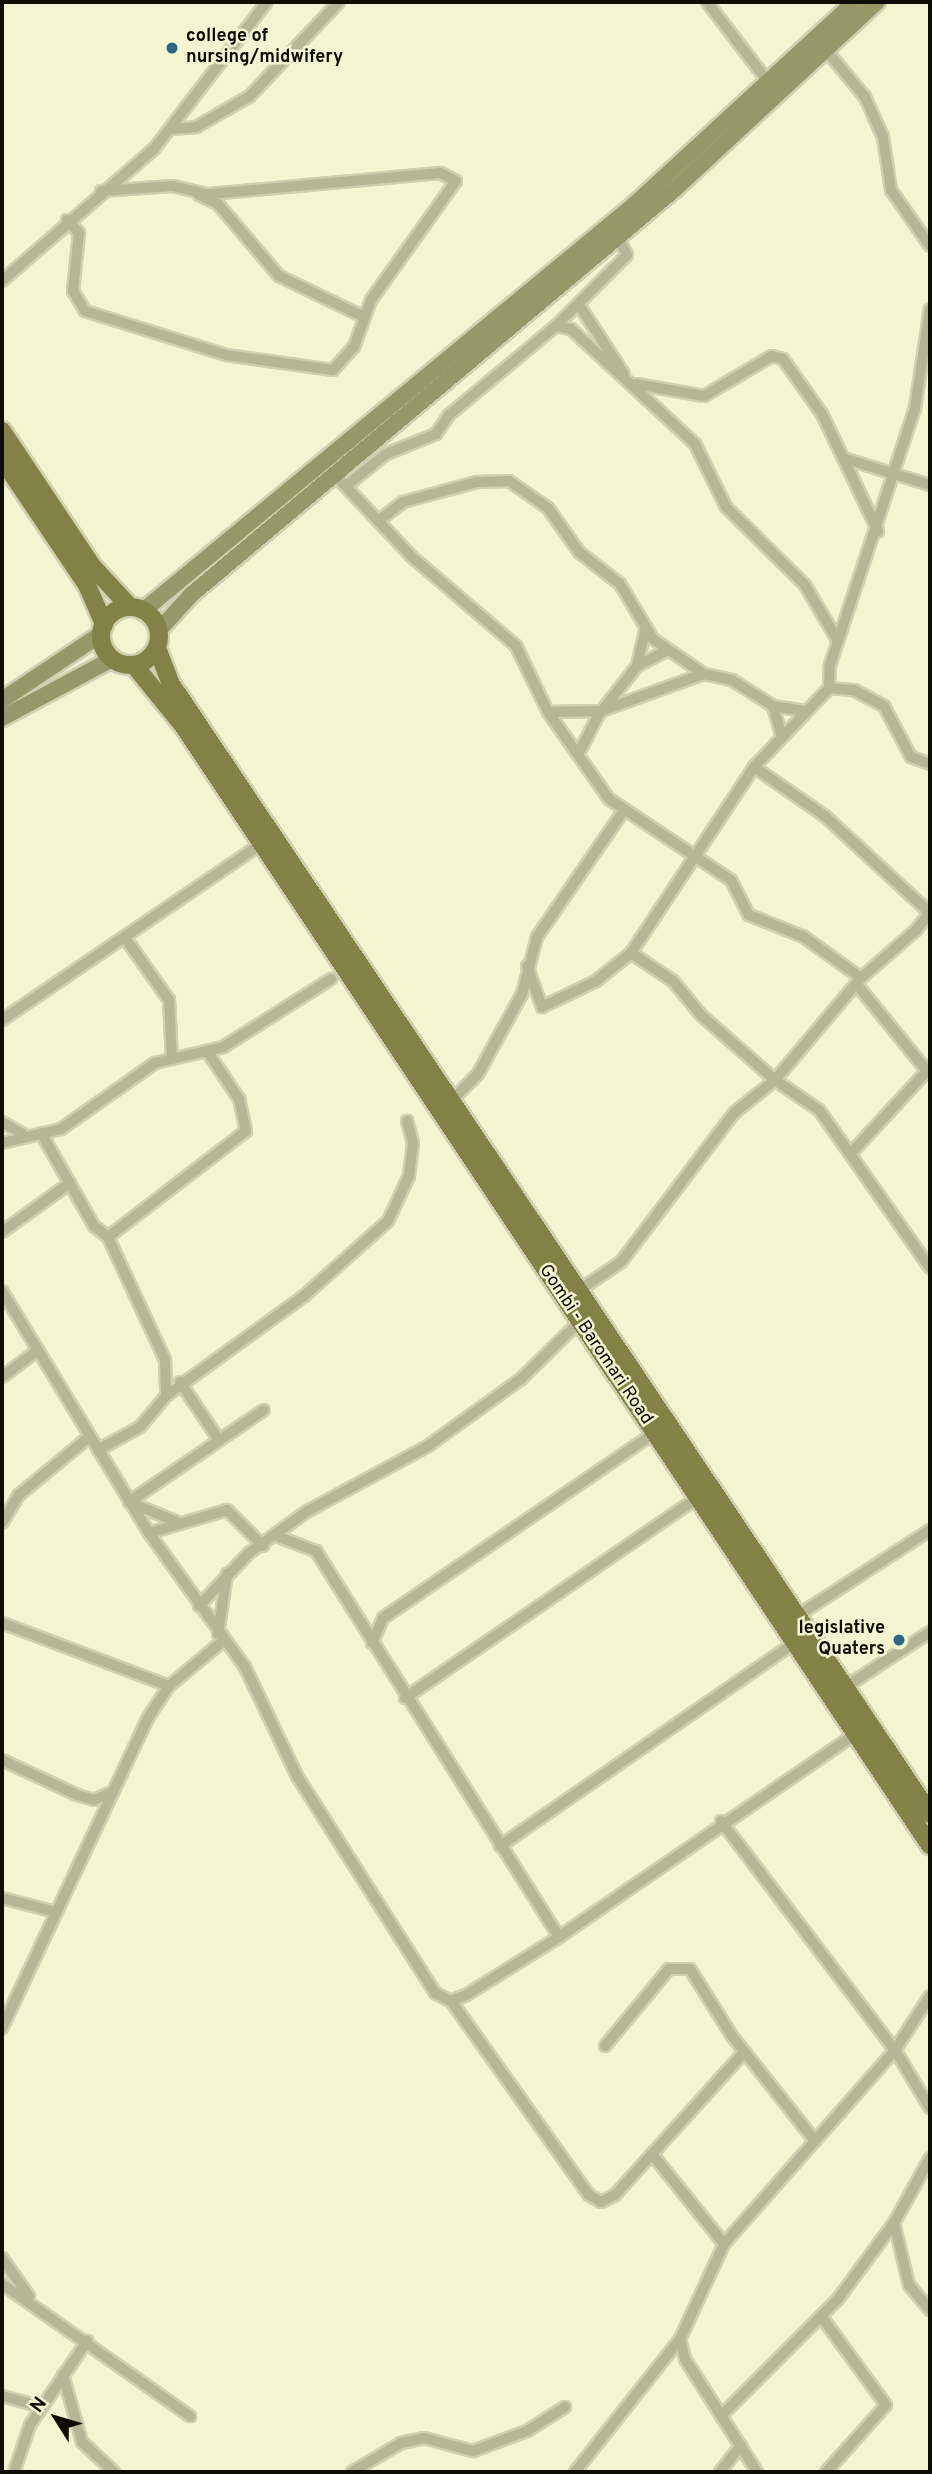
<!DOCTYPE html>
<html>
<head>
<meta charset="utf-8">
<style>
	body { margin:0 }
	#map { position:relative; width:932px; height:2474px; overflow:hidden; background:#f3f5d0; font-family:Overpass,sans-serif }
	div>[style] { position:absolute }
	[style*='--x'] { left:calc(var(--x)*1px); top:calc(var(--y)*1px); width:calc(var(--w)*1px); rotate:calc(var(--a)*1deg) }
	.roads { filter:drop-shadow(2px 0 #ced0af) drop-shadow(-2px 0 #ced0af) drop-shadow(0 2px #ced0af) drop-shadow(0 -2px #ced0af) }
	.minor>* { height:10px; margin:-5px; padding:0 5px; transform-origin:5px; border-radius:5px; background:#b4b696 }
	.secondary>* { height:16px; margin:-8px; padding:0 8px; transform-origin:8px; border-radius:8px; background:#979869 }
	.primary>* { height:18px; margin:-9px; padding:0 9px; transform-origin:9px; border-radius:9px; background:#828247 }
	.primary>.ring { margin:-9px; padding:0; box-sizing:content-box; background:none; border:18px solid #828247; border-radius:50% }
	.dots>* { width:19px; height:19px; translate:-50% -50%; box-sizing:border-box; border:4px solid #f3f5d0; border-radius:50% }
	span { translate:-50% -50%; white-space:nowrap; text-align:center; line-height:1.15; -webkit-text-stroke:5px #f3f5d0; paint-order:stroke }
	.poi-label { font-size:18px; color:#0d0d03; font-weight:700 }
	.left { translate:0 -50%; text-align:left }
	.right { translate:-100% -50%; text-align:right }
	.street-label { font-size:18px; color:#0d0d03 }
	.frame { position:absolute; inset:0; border:4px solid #0d0d03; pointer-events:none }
	.north { position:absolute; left:21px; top:2383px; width:70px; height:70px; -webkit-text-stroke:5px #f3f5d0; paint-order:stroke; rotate:307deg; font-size:19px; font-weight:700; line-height:28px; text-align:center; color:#0d0d03 }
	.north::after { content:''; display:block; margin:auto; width:24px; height:32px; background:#0d0d03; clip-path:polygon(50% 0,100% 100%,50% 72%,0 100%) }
</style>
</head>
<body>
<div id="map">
	<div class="roads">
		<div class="minor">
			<i style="--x:707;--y:2;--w:102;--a:52.6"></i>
			<i style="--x:826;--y:50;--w:61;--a:50.3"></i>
			<i style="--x:865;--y:97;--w:44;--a:65.8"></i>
			<i style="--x:883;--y:137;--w:54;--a:81.4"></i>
			<i style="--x:891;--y:190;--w:68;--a:55.1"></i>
			<i style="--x:170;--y:129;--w:26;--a:-4"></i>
			<i style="--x:196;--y:127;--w:62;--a:-29.9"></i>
			<i style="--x:250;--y:96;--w:129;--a:-46.6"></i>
			<i style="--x:199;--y:195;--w:21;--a:25"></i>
			<i style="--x:218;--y:204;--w:94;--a:49.7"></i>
			<i style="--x:279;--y:276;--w:92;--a:25.7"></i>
			<i style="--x:67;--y:220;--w:18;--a:47"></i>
			<i style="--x:79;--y:233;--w:58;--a:95.9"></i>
			<i style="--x:73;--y:291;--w:23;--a:59"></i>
			<i style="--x:85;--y:311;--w:148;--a:17.3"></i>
			<i style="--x:226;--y:355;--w:108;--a:8"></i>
			<i style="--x:333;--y:370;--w:31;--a:-48"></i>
			<i style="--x:354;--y:347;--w:50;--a:-70.1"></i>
			<i style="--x:371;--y:300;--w:146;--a:-54.5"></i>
			<i style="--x:456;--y:181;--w:18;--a:-153"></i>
			<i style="--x:440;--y:173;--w:234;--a:174.8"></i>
			<i style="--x:207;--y:194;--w:36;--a:-167"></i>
			<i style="--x:172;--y:186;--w:71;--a:176"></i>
			<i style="--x:2;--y:281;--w:201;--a:-41"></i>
			<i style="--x:154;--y:149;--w:185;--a:-52.5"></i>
			<i style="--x:579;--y:305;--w:82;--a:56.9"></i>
			<i style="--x:556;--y:326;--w:15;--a:11"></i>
			<i style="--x:571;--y:329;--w:169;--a:42.8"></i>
			<i style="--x:695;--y:444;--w:70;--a:63.8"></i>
			<i style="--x:726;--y:507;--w:111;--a:44.6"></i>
			<i style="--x:805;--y:585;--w:65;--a:59.5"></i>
			<i style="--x:636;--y:384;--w:69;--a:10"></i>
			<i style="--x:704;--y:396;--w:79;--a:-30.5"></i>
			<i style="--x:772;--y:356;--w:11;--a:15"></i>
			<i style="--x:783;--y:359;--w:67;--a:54.7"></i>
			<i style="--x:822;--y:414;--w:130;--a:64.4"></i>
			<i style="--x:843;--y:458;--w:91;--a:17.2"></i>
			<i style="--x:335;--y:475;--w:111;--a:46.8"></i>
			<i style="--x:411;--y:556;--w:138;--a:40.6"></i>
			<i style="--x:516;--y:646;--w:73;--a:64.1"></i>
			<i style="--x:548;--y:712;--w:106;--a:55"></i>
			<i style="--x:609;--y:799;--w:146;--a:33.6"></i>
			<i style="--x:731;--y:880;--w:39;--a:63"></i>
			<i style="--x:749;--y:915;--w:59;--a:21.8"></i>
			<i style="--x:804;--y:937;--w:70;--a:35.7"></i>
			<i style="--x:346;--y:486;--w:51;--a:-38.7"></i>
			<i style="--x:386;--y:454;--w:54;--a:-21.8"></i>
			<i style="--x:436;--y:434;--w:23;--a:-56"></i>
			<i style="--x:449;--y:415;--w:139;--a:-39.8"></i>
			<i style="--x:556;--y:326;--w:100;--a:-45"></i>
			<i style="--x:627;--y:255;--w:20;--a:-117"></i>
			<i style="--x:378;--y:521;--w:31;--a:-37"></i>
			<i style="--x:403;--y:502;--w:77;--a:-15.1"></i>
			<i style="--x:477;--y:482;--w:32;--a:-2"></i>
			<i style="--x:509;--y:481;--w:47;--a:34.7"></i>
			<i style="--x:548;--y:508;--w:54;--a:54.8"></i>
			<i style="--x:579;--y:552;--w:52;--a:38"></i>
			<i style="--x:620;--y:584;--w:64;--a:59"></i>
			<i style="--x:653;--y:639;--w:62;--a:34.5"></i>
			<i style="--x:704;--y:674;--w:29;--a:12"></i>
			<i style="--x:732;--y:680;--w:49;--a:32.4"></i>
			<i style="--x:773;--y:706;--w:32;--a:9"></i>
			<i style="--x:637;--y:666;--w:34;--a:-27"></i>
			<i style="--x:829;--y:688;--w:25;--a:5"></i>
			<i style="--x:854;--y:690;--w:34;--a:28"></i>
			<i style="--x:884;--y:706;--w:58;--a:62.1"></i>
			<i style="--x:911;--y:757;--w:20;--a:20"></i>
			<i style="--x:773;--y:706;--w:29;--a:74"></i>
			<i style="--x:548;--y:712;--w:53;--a:-1.1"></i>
			<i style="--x:601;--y:711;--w:109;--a:-19.8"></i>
			<i style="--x:580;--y:751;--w:38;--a:-63"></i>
			<i style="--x:597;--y:717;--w:65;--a:-51.9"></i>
			<i style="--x:637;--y:666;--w:39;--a:-77"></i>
			<i style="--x:126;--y:939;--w:75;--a:54.8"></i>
			<i style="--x:169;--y:1000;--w:59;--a:87.1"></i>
			<i style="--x:631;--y:953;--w:223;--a:-56.5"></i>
			<i style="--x:754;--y:767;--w:109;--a:-46.5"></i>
			<i style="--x:829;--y:688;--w:23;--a:-88"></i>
			<i style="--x:830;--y:665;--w:271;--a:-71.7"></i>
			<i style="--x:915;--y:408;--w:100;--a:-81.4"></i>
			<i style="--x:527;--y:966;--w:44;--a:69.9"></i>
			<i style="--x:542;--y:1007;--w:60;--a:-25.7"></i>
			<i style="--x:596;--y:981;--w:45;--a:-38.7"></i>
			<i style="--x:631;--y:953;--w:50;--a:33.7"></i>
			<i style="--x:673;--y:981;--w:44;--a:50.5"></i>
			<i style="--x:701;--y:1015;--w:98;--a:41.3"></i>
			<i style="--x:775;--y:1080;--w:53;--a:34.3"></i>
			<i style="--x:819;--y:1110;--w:193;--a:54.9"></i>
			<i style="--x:2;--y:1020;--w:313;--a:-34.2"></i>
			<i style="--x:451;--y:1101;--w:38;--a:-45"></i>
			<i style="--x:478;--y:1074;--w:91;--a:-61.2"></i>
			<i style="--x:522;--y:994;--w:59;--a:-75.3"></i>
			<i style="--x:537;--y:937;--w:154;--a:-55.6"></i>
			<i style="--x:2;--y:1122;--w:24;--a:30"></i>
			<i style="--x:41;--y:1133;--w:107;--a:60.3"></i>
			<i style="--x:94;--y:1226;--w:18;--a:38"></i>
			<i style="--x:108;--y:1237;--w:174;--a:-37.5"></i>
			<i style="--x:246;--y:1131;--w:33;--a:-102"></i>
			<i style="--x:239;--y:1099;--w:58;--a:-123.7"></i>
			<i style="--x:2;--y:1143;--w:61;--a:-13.3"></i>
			<i style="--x:61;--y:1129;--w:115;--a:-35.1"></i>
			<i style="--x:155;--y:1063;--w:70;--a:-13.2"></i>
			<i style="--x:223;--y:1047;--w:128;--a:-32.2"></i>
			<i style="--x:854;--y:1150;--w:108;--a:-47.3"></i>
			<i style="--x:927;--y:1071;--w:109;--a:-129.1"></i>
			<i style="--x:2;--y:1232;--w:84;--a:-35.8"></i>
			<i style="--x:108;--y:1237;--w:136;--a:65.1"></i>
			<i style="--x:165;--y:1360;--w:36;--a:88"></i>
			<i style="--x:2;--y:1291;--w:283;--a:58.7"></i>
			<i style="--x:149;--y:1533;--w:165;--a:54.4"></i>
			<i style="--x:245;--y:1667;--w:121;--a:64.5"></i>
			<i style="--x:297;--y:1776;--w:257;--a:57.5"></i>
			<i style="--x:435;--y:1993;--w:18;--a:27"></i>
			<i style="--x:451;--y:2001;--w:16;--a:-22"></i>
			<i style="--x:466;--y:1995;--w:110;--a:-31.9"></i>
			<i style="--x:559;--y:1937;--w:360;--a:-34.4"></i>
			<i style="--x:578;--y:1291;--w:52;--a:-34"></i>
			<i style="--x:621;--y:1262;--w:187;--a:-52.8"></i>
			<i style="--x:734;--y:1113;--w:53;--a:-38.8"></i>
			<i style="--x:775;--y:1080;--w:133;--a:-49.9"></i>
			<i style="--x:861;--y:978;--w:73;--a:-41.1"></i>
			<i style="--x:916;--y:930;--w:22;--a:-51"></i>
			<i style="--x:930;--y:913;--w:143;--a:-137.3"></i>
			<i style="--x:825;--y:816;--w:86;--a:-145.4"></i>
			<i style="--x:2;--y:1377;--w:45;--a:-36.9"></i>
			<i style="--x:180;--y:1382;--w:66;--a:56.1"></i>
			<i style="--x:98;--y:1450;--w:48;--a:-28.7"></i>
			<i style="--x:140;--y:1427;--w:40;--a:-50"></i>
			<i style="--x:166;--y:1396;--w:170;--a:-35.9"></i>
			<i style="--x:304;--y:1296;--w:113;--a:-41.8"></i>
			<i style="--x:388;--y:1221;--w:50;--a:-65"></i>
			<i style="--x:409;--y:1176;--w:33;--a:-83"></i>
			<i style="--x:413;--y:1143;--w:23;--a:-105"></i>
			<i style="--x:129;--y:1502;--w:163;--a:-34.3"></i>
			<i style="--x:129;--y:1502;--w:52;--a:22.6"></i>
			<i style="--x:2;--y:1523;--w:33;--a:-59"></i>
			<i style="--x:19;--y:1495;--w:92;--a:-39.7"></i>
			<i style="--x:149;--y:1533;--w:81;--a:-16.4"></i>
			<i style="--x:227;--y:1510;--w:51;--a:45"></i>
			<i style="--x:279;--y:1537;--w:40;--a:21"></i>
			<i style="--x:316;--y:1551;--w:456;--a:57.8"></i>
			<i style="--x:199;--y:1606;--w:73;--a:-46.7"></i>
			<i style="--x:249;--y:1553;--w:70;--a:-35.7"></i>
			<i style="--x:306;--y:1512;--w:139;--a:-28.4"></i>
			<i style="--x:428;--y:1446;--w:115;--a:-35.8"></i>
			<i style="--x:521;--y:1379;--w:86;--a:-44.5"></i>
			<i style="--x:797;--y:1616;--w:158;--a:-32.9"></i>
			<i style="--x:2;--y:1623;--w:178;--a:20.7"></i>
			<i style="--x:218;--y:1634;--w:61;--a:-81.5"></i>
			<i style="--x:372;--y:1643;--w:27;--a:-66"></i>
			<i style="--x:383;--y:1618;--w:330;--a:-34.3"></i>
			<i style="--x:844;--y:1688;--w:103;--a:-33.1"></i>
			<i style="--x:405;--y:1698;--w:356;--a:-34.4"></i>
			<i style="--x:2;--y:1760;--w:83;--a:25"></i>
			<i style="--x:77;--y:1795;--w:18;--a:16"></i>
			<i style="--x:94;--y:1800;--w:17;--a:-24"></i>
			<i style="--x:721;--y:1821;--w:288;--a:52.8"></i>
			<i style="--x:895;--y:2050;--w:68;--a:58.9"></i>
			<i style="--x:500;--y:1846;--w:357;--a:-34.6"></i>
			<i style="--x:2;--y:1898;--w:52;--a:14.6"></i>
			<i style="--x:451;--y:2001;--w:238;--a:54.6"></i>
			<i style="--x:589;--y:2195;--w:14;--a:30"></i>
			<i style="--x:601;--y:2202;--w:16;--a:-27"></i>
			<i style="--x:615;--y:2195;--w:193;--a:-47.9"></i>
			<i style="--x:2;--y:2028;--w:343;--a:-64.8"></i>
			<i style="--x:148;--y:1718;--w:38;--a:-57"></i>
			<i style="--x:169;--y:1686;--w:70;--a:-39.8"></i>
			<i style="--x:605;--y:2046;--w:100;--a:-50.3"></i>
			<i style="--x:669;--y:1969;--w:21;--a:0"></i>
			<i style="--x:690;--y:1969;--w:79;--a:57.9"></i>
			<i style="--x:732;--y:2036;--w:132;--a:51.7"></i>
			<i style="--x:652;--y:2154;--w:115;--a:51.3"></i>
			<i style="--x:894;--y:2223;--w:64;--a:76.4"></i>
			<i style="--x:909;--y:2285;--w:33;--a:50"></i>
			<i style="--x:2;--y:2258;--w:47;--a:54.6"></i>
			<i style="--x:2;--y:2284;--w:230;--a:35.1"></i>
			<i style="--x:821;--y:2316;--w:110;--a:53.9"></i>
			<i style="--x:886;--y:2405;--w:90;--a:131.8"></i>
			<i style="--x:680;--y:2339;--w:21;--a:76"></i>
			<i style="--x:685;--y:2359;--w:134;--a:57.5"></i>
			<i style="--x:63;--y:2375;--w:70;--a:74.2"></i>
			<i style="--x:82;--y:2442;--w:44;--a:43.2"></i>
			<i style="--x:2;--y:2396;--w:41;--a:15.4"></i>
			<i style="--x:723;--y:2414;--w:163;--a:-45"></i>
			<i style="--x:838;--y:2299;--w:94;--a:-53.6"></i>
			<i style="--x:894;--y:2223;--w:74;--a:-61"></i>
			<i style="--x:14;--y:2472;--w:50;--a:-71.2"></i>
			<i style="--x:30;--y:2425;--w:102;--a:-55.8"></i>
			<i style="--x:352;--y:2472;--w:57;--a:-30.6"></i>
			<i style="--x:401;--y:2443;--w:24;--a:-12"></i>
			<i style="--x:424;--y:2438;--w:51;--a:14.9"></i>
			<i style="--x:473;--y:2451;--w:58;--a:-20.3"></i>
			<i style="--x:527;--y:2431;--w:45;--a:-32.3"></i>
			<i style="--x:575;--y:2472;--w:169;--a:-51.7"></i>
			<i style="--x:680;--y:2339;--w:105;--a:-65.1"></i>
			<i style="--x:724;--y:2244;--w:259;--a:-48.6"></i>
			<i style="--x:895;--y:2050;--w:64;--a:-57.1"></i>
			<i style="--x:720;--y:2472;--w:34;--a:-52"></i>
		</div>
		<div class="secondary">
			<i style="--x:144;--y:610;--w:637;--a:-39.59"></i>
			<i style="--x:635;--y:204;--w:299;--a:-42.6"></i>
			<i style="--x:159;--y:630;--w:49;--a:-47.5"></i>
			<i style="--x:192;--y:594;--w:630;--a:-39.98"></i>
			<i style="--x:675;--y:189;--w:275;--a:-42.8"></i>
			<i style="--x:2;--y:700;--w:119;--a:-33.7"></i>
			<i style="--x:2;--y:718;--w:125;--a:-28.2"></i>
		</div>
		<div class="primary">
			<i style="--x:2;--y:431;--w:162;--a:56.3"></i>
			<i style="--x:92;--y:566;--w:56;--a:47.2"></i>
			<i style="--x:2;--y:459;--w:152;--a:56"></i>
			<i style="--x:87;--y:585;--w:43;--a:66.4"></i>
			<i class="ring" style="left:101px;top:607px;width:40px;height:40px"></i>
			<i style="--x:157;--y:648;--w:39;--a:69"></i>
			<i style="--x:171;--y:684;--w:1361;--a:56.11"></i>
			<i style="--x:134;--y:665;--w:76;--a:50.9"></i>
			<i style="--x:182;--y:724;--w:1348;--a:56.29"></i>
		</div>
	</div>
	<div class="dots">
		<i style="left:172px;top:48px;background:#306581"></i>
		<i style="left:899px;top:1640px;background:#306581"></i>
	</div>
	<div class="poi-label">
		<span class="left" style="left:186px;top:48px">college of<br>nursing/midwifery</span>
		<span class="right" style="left:885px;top:1640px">legislative<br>Quaters</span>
	</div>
	<div class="street-label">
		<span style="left:595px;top:1345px;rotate:56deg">Gombi - Baromari Road</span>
	</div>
	<div class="frame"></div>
	<div class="north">N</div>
</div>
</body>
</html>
